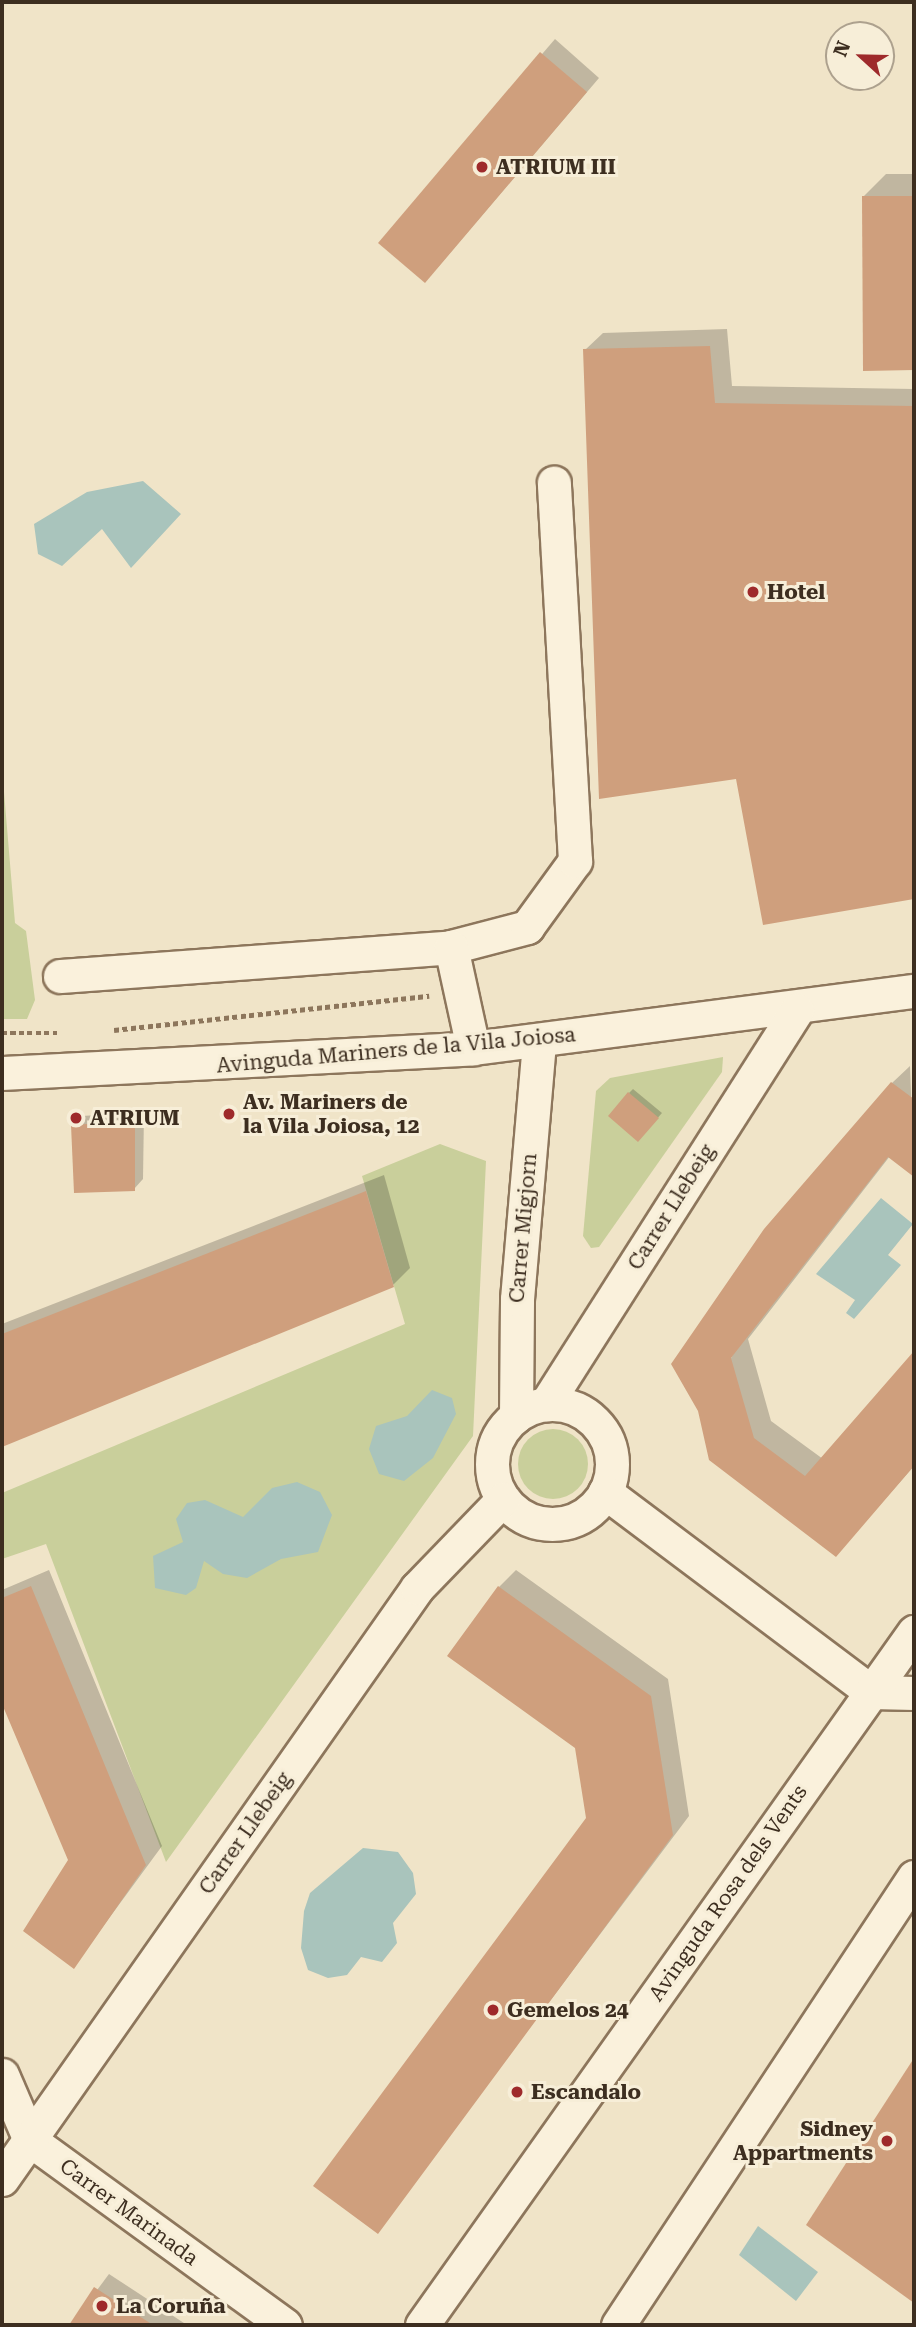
<!DOCTYPE html>
<html>
<head>
<meta charset="utf-8">
<style>
	body { margin:0 }
	#map { position:relative; width:916px; height:2327px; overflow:hidden; background:#f0e4c8; font-family:"Roboto Serif",serif }
	div>[style] { position:absolute }
	[style*='--x'] { left:calc(var(--x)*1px); top:calc(var(--y)*1px); width:calc(var(--w)*1px); rotate:calc(var(--a)*1deg) }
	.green>* { inset:0; background:#c9cf9b }
	.round { border-radius:50% }
	.water>* { inset:0; background:#a9c4bc }
	.shadow>* { inset:0; background:#0003 }
	.building>* { inset:0; background:#cf9f7d }
	.path>* { height:4.5px; margin-top:-2.25px; transform-origin:0; background:repeating-linear-gradient(90deg,#8d765c 0 5px,transparent 0 8.5px) }
	.roads { filter:drop-shadow(2px 0 #8d765c) drop-shadow(-2px 0 #8d765c) drop-shadow(0 2px #8d765c) drop-shadow(0 -2px #8d765c) }
	.minor>* { height:33px; margin:-16.5px; padding:0 16.5px; transform-origin:16.5px; border-radius:16.5px; background:#faf1dc }
	.minor>.ring { margin:-16.5px; padding:0; box-sizing:content-box; background:none; border:33px solid #faf1dc; border-radius:50% }
	.dots>* { width:19px; height:19px; translate:-50% -50%; box-sizing:border-box; border:4px solid #f7eed8; border-radius:50% }
	span { translate:-50% -50%; white-space:nowrap; text-align:center; line-height:1.15; -webkit-text-stroke:6px #f7eed8; paint-order:stroke }
	.poi-label { font-size:21px; color:#3d2e20; font-weight:700 }
	.left { translate:0 -50%; text-align:left }
	.right { translate:-100% -50%; text-align:right }
	.street-label { font-size:21px; color:#3d2e20 }
	.frame { position:absolute; inset:0; border:4px solid #3d2e20; pointer-events:none }
	.north { position:absolute; left:825px; top:21px; width:70px; height:70px; box-sizing:border-box; background:#f7eed8; border:2px solid #ada18e; border-radius:50%; rotate:292deg; font-size:19px; font-weight:700; line-height:28px; text-align:center; color:#3d2e20 }
	.north::after { content:''; display:block; margin:auto; width:24px; height:32px; background:#9e2a2b; clip-path:polygon(50% 0,100% 100%,50% 72%,0 100%) }
</style>
</head>
<body>
<div id="map">
	<div class="green">
		<i style="clip-path:polygon(2px 768px,15px 923px,26px 931px,35px 1000px,27px 1019px,2px 1019px)"></i>
		<i style="clip-path:polygon(723px 1057px,722px 1072px,599px 1247px,591px 1248px,583px 1236px,596px 1091px,610px 1078px)"></i>
		<i style="clip-path:polygon(440px 1144px,486px 1161px,473px 1436px,166px 1862px,46px 1544px,2px 1559px,2px 1493px,405px 1324px,362px 1176px)"></i>
		<i class="round" style="left:518px;top:1429px;width:70px;height:70px"></i>
	</div>
	<div class="water">
		<i style="clip-path:polygon(143px 481px,181px 514px,131px 568px,102px 529px,62px 566px,38px 554px,34px 524px,87px 492px)"></i>
		<i style="clip-path:polygon(881px 1198px,913px 1224px,888px 1255px,901px 1265px,854px 1319px,846px 1313px,855px 1300px,816px 1274px)"></i>
		<i style="clip-path:polygon(432px 1390px,452px 1398px,456px 1414px,433px 1458px,404px 1481px,379px 1474px,369px 1449px,376px 1426px,407px 1416px)"></i>
		<i style="clip-path:polygon(297px 1482px,320px 1492px,332px 1515px,318px 1552px,281px 1559px,247px 1578px,223px 1574px,204px 1561px,196px 1588px,186px 1595px,155px 1588px,153px 1556px,183px 1542px,176px 1519px,187px 1503px,205px 1500px,243px 1517px,272px 1488px)"></i>
		<i style="clip-path:polygon(363px 1848px,398px 1852px,413px 1873px,416px 1894px,393px 1923px,397px 1943px,382px 1962px,361px 1957px,347px 1975px,328px 1978px,308px 1970px,301px 1948px,304px 1911px,310px 1893px)"></i>
		<i style="clip-path:polygon(758px 2226px,818px 2272px,796px 2301px,739px 2255px)"></i>
	</div>
	<div class="shadow">
		<i style="clip-path:polygon(555px 39px,599px 78px,438px 267px,380px 243px)"></i>
		<i style="clip-path:polygon(886px 174px,914px 174px,914px 368px,865px 369px,863px 197px)"></i>
		<i style="clip-path:polygon(727px 329px,732px 386px,914px 389px,914px 898px,764px 923px,738px 777px,585px 350px,603px 333px)"></i>
		<i style="clip-path:polygon(910px 1066px,914px 1175px,890px 1156px,748px 1339px,771px 1421px,823px 1459px,914px 1354px,914px 1466px,836px 1555px,700px 1411px,892px 1083px)"></i>
		<i style="clip-path:polygon(633px 1089px,662px 1113px,642px 1136px,629px 1093px)"></i>
		<i style="clip-path:polygon(144px 1112px,143px 1179px,134px 1189px,73px 1125px,82px 1116px)"></i>
		<i style="clip-path:polygon(384px 1175px,410px 1268px,393px 1285px,2px 1445px,2px 1324px)"></i>
		<i style="clip-path:polygon(49px 1570px,162px 1846px,74px 1966px,70px 1860px,2px 1699px,2px 1590px)"></i>
		<i style="clip-path:polygon(516px 1570px,668px 1679px,689px 1816px,377px 2231px,588px 1818px,577px 1747px,499px 1587px)"></i>
		<i style="clip-path:polygon(914px 2061px,914px 2301px,808px 2224px)"></i>
		<i style="clip-path:polygon(109px 2274px,187px 2325px,71px 2325px)"></i>
	</div>
	<div class="building">
		<i style="clip-path:polygon(540px 52px,587px 92px,425px 283px,378px 243px)"></i>
		<i style="clip-path:polygon(862px 196px,914px 196px,914px 370px,863px 371px)"></i>
		<i style="clip-path:polygon(710px 346px,715px 403px,914px 406px,914px 899px,763px 925px,736px 779px,599px 799px,583px 349px)"></i>
		<i style="clip-path:polygon(891px 1082px,914px 1099px,914px 1177px,888px 1157px,731px 1358px,754px 1438px,805px 1476px,914px 1351px,914px 1466px,836px 1557px,709px 1460px,698px 1411px,671px 1364px,764px 1229px)"></i>
		<i style="clip-path:polygon(628px 1092px,659px 1118px,638px 1142px,608px 1116px)"></i>
		<i style="clip-path:polygon(135px 1121px,135px 1191px,74px 1193px,71px 1125px)"></i>
		<i style="clip-path:polygon(366px 1191px,394px 1287px,2px 1447px,2px 1334px)"></i>
		<i style="clip-path:polygon(31px 1586px,146px 1865px,74px 1969px,23px 1931px,68px 1860px,2px 1704px,2px 1598px)"></i>
		<i style="clip-path:polygon(498px 1586px,651px 1696px,673px 1835px,378px 2234px,313px 2186px,586px 1818px,575px 1748px,447px 1656px)"></i>
		<i style="clip-path:polygon(914px 2058px,914px 2303px,806px 2225px)"></i>
		<i style="clip-path:polygon(94px 2287px,153px 2325px,69px 2325px)"></i>
	</div>
	<div class="path">
		<i style="--x:114;--y:1030;--w:317;--a:-6.2"></i>
		<i style="--x:2;--y:1033;--w:55;--a:0"></i>
	</div>
	<div class="roads">
		<div class="minor">
			<i style="--x:451;--y:947;--w:79;--a:-14.7"></i>
			<i style="--x:527;--y:927;--w:82;--a:-54"></i>
			<i style="--x:575;--y:861;--w:379;--a:-93.2"></i>
			<i style="--x:60;--y:976;--w:392;--a:-4.2"></i>
			<i style="--x:451;--y:947;--w:103;--a:77.7"></i>
			<i style="--x:2;--y:1073;--w:472;--a:-3"></i>
			<i style="--x:473;--y:1048;--w:445;--a:-7.4"></i>
			<i style="--x:546;--y:1404;--w:467;--a:-57.5"></i>
			<i class="ring" style="left:492px;top:1404px;width:87px;height:87px"></i>
			<i style="--x:516;--y:1416;--w:117;--a:-89.5"></i>
			<i style="--x:517;--y:1299;--w:260;--a:-85.1"></i>
			<i style="--x:605;--y:1492;--w:333;--a:36.9"></i>
			<i style="--x:871;--y:1692;--w:43;--a:1.3"></i>
			<i style="--x:2;--y:2075;--w:71;--a:66.7"></i>
			<i style="--x:30;--y:2140;--w:315;--a:36"></i>
			<i style="--x:2;--y:2179;--w:722;--a:-54.92"></i>
			<i style="--x:417;--y:1588;--w:124;--a:-46"></i>
			<i style="--x:422;--y:2325;--w:850;--a:-54.63"></i>
			<i style="--x:618;--y:2325;--w:537;--a:-56.55"></i>
		</div>
	</div>
	<div class="dots">
		<i style="left:482px;top:167px;background:#9e2a2b"></i>
		<i style="left:753px;top:592px;background:#9e2a2b"></i>
		<i style="left:229px;top:1114px;background:#9e2a2b"></i>
		<i style="left:76px;top:1118px;background:#9e2a2b"></i>
		<i style="left:493px;top:2010px;background:#9e2a2b"></i>
		<i style="left:517px;top:2092px;background:#9e2a2b"></i>
		<i style="left:887px;top:2141px;background:#9e2a2b"></i>
		<i style="left:102px;top:2306px;background:#9e2a2b"></i>
	</div>
	<div class="poi-label">
		<span class="left" style="left:496px;top:167px">ATRIUM III</span>
		<span class="left" style="left:767px;top:592px">Hotel</span>
		<span class="left" style="left:243px;top:1114px">Av. Mariners de<br>la Vila Joiosa, 12</span>
		<span class="left" style="left:90px;top:1118px">ATRIUM</span>
		<span class="left" style="left:507px;top:2010px">Gemelos 24</span>
		<span class="left" style="left:531px;top:2092px">Escandalo</span>
		<span class="right" style="left:873px;top:2141px">Sidney<br>Appartments</span>
		<span class="left" style="left:116px;top:2306px">La Coruña</span>
	</div>
	<div class="street-label">
		<span style="left:396px;top:1050px;rotate:-5deg">Avinguda Mariners de la Vila Joiosa</span>
		<span style="left:671px;top:1207px;rotate:-58deg">Carrer Llebeig</span>
		<span style="left:523px;top:1228px;rotate:-85deg">Carrer Migjorn</span>
		<span style="left:245px;top:1833px;rotate:-55deg">Carrer Llebeig</span>
		<span style="left:728px;top:1893px;rotate:-55deg">Avinguda Rosa dels Vents</span>
		<span style="left:129px;top:2212px;rotate:36deg">Carrer Marinada</span>
	</div>
	<div class="frame"></div>
	<div class="north">N</div>
</div>
</body>
</html>
